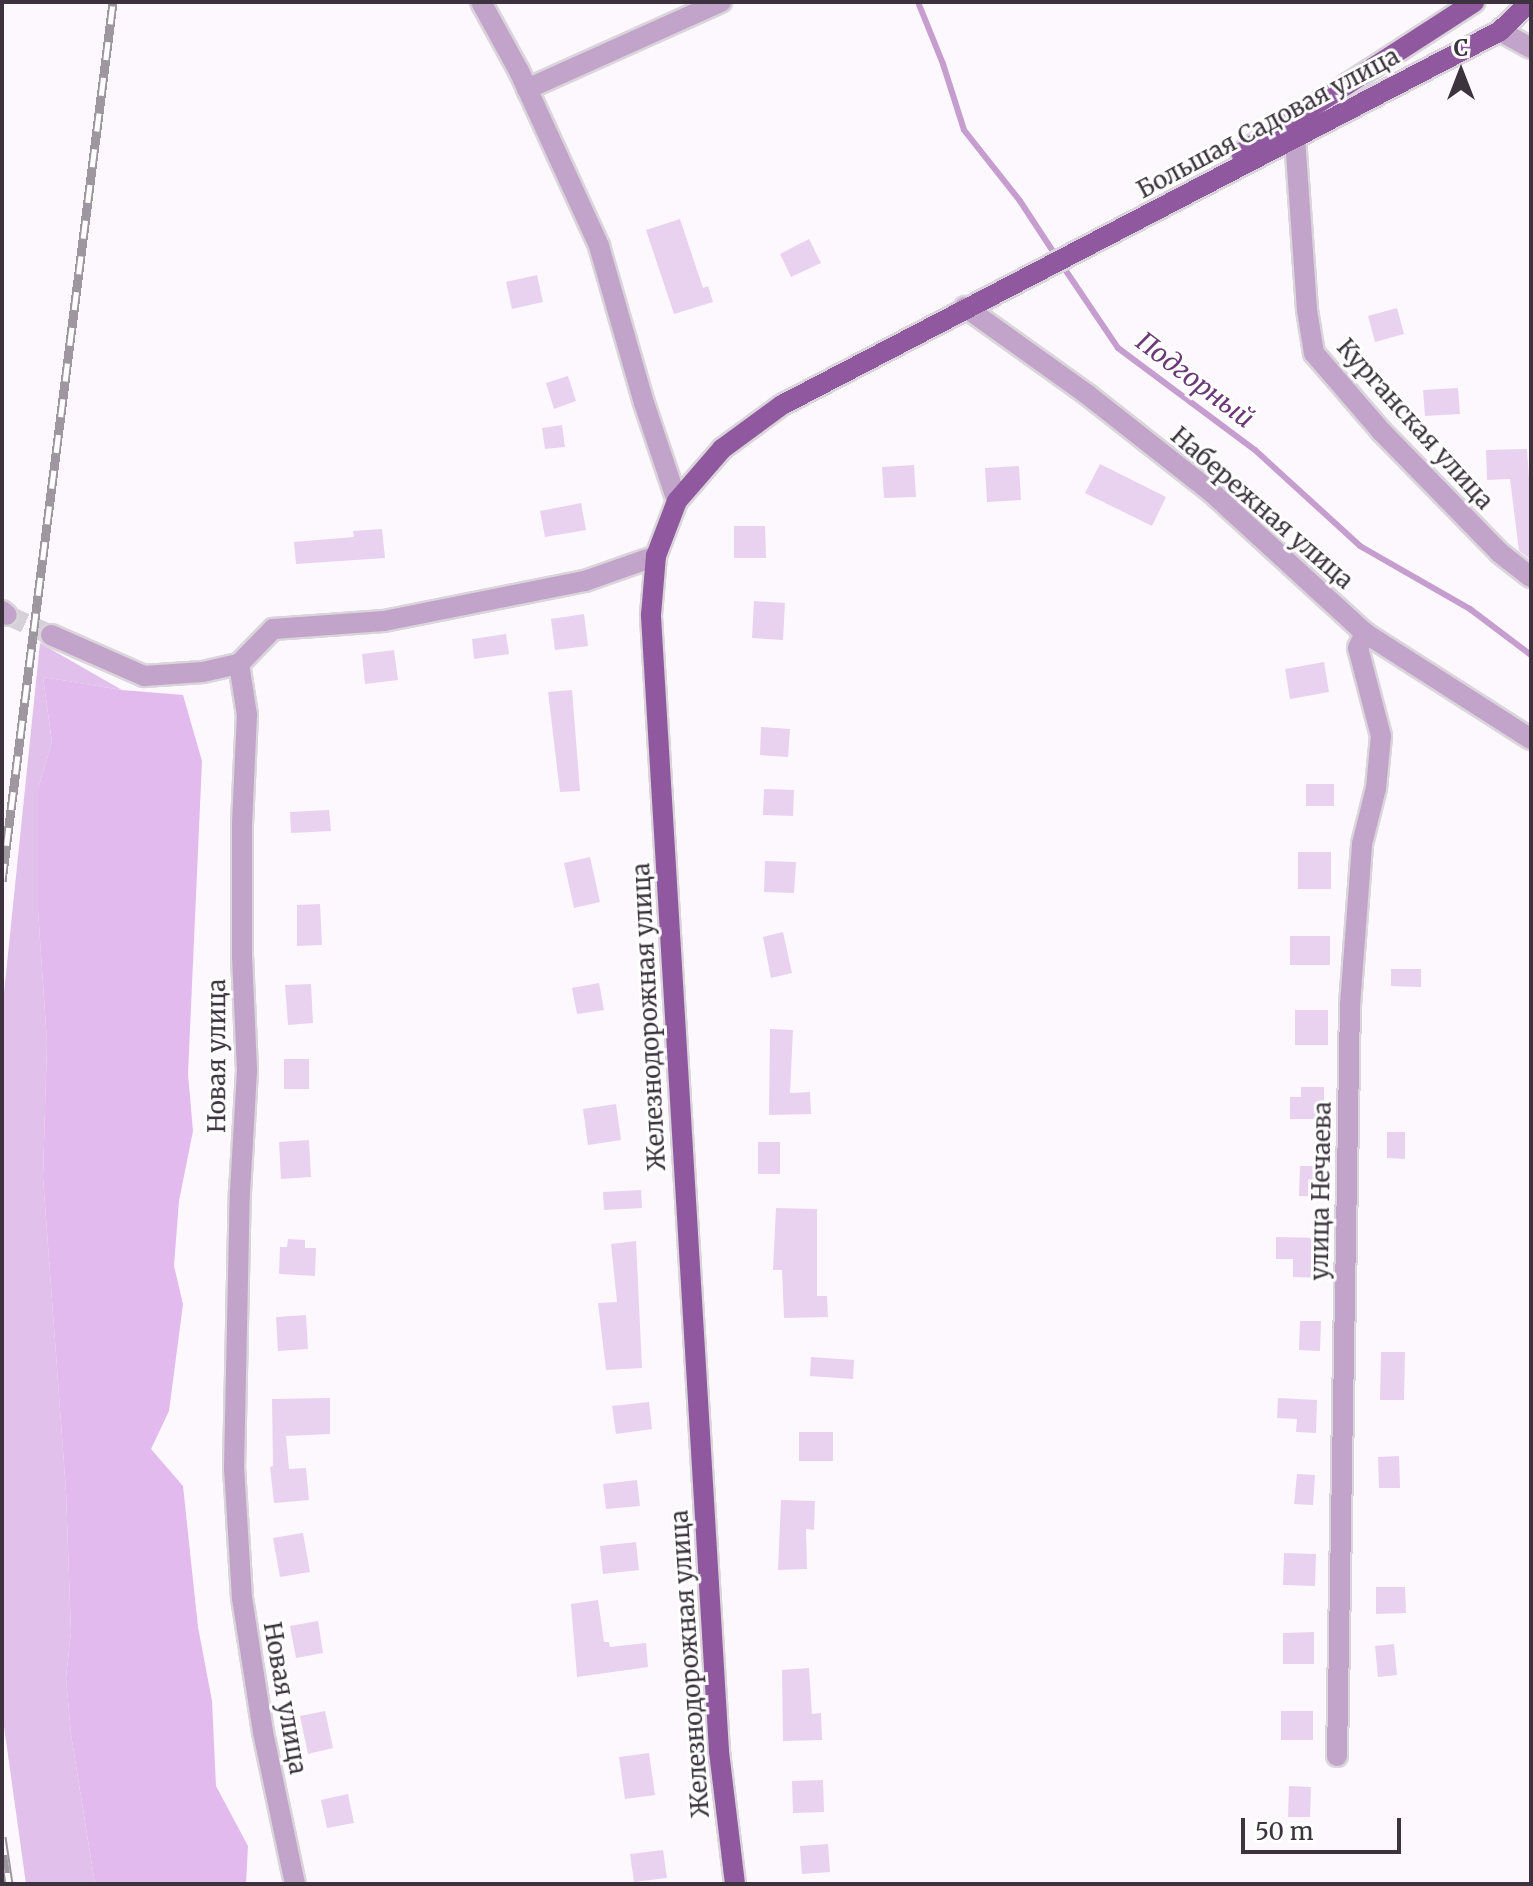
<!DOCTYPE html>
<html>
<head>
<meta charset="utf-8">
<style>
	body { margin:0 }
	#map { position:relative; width:1533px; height:1886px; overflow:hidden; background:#fdf8fe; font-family:Merriweather,serif }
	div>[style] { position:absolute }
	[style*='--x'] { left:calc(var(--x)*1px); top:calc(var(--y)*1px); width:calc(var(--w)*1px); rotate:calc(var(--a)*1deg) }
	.green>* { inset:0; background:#e1c0eb }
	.forest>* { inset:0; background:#e2baed }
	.stream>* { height:6px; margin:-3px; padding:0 3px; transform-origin:3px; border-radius:3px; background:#c59dcf }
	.building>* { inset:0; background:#e9d2ef }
	.minor-tunnel>* { height:20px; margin-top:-10px; transform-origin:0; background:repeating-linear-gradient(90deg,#d6d1d8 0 20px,transparent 0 30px) }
	.roads { filter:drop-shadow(2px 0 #dad5db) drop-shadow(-2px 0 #dad5db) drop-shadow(0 2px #dad5db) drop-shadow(0 -2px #dad5db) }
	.minor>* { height:20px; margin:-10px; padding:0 10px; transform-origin:10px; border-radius:10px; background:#c2a3ca }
	.major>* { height:20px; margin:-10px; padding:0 10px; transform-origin:10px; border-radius:10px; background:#90599f }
	.rail>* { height:9px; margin-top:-4.5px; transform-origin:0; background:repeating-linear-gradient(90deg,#fff 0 18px,#9e979f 0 36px); box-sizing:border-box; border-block:2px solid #9e979f }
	span { translate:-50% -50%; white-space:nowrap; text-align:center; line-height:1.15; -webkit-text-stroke:6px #fff; paint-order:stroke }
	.street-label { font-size:24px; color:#3c333e }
	.water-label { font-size:26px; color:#6a3976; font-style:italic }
	.frame { position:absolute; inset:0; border:4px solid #3c333e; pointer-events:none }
	.north { position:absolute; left:1421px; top:32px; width:80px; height:80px; -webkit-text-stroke:6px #fff; paint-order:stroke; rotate:0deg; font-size:22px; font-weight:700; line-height:32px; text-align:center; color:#3c333e }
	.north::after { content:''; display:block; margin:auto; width:28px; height:36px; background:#3c333e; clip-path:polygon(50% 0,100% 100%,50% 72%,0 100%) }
	.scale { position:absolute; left:1241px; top:1818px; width:160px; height:36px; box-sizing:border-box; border:4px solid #3c333e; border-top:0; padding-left:10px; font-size:24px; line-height:28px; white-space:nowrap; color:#3c333e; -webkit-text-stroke:6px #fff; paint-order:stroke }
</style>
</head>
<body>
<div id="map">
	<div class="green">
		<i style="clip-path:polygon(40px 643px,122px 690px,43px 677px,52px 742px,38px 789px,38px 910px,47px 1042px,43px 1177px,66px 1491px,71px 1631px,66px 1678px,71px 1734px,95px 1884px,26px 1884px,2px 1712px,2px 1012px)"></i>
	</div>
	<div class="forest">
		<i style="clip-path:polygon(43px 677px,122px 690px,183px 695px,202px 761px,188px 1074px,193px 1131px,179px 1201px,174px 1266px,183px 1304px,169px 1411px,151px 1449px,183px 1486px,198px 1627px,212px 1701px,216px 1786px,248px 1846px,246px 1884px,95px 1884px,71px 1734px,66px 1678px,71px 1631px,66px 1491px,43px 1177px,47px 1042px,38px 910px,38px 789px,52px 742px)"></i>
	</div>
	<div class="stream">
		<i style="--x:918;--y:2;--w:67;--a:68"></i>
		<i style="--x:943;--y:64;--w:69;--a:72.3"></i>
		<i style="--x:964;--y:130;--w:90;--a:51.7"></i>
		<i style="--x:1020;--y:201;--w:66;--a:56.8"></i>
		<i style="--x:1062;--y:265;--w:100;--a:56"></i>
		<i style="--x:1118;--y:348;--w:171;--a:36.7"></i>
		<i style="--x:1255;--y:450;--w:142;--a:42.4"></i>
		<i style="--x:1360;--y:546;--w:127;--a:29.8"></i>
		<i style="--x:1470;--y:609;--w:76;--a:37"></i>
	</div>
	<div class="building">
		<i style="clip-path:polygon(680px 219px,703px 288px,708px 286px,713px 302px,674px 314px,646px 230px)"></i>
		<i style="clip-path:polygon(809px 239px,821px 263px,791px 277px,780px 254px)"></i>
		<i style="clip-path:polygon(537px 275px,543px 302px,512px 309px,506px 282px)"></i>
		<i style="clip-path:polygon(1397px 308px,1404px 334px,1375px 342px,1368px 316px)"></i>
		<i style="clip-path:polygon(568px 376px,576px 401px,554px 409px,546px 383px)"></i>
		<i style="clip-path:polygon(1458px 388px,1460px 414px,1425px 416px,1423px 390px)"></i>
		<i style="clip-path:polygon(562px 425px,565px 447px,545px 449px,542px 428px)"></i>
		<i style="clip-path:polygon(1527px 449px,1531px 507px,1530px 559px,1519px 551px,1510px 479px,1487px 480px,1486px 450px)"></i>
		<i style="clip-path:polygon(1100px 464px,1166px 497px,1152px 526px,1085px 493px)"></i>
		<i style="clip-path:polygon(914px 465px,916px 497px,884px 498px,882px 467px)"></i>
		<i style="clip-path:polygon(1019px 466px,1021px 500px,987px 502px,985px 468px)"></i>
		<i style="clip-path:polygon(581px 503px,586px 530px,545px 537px,540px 511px)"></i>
		<i style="clip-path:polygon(734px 526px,765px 526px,766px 558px,734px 558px)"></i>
		<i style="clip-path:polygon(382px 529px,385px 558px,296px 564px,294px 542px,354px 537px,353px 531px)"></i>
		<i style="clip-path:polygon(754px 601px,785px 603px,783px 640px,752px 638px)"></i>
		<i style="clip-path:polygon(584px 614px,588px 646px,555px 650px,551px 619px)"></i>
		<i style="clip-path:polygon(506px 634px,509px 654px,474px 659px,472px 639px)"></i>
		<i style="clip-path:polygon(394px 650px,398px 680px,365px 684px,362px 654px)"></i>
		<i style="clip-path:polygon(1324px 662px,1329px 692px,1290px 699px,1285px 669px)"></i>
		<i style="clip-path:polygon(572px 690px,580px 791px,560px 792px,548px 692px)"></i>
		<i style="clip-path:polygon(761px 727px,790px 729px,788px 757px,760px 755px)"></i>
		<i style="clip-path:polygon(1306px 784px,1334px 784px,1334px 806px,1306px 806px)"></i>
		<i style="clip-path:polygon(764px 789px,794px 790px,793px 816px,763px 815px)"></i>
		<i style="clip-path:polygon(329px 810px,331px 831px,291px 833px,290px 812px)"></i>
		<i style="clip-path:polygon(1298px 852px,1331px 852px,1331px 889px,1298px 889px)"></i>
		<i style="clip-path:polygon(590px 857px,600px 902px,574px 908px,564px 863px)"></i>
		<i style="clip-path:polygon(765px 861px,796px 862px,794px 893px,764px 892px)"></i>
		<i style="clip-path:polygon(320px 904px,322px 945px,297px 946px,297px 905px)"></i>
		<i style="clip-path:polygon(783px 932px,792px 973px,771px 978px,763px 937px)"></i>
		<i style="clip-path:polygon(1290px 936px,1330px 936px,1330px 965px,1290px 965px)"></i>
		<i style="clip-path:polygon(1391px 969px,1421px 969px,1421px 987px,1391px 986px)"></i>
		<i style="clip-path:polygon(599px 983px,604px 1010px,577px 1014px,572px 988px)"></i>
		<i style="clip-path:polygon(311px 984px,313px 1023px,288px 1025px,285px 985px)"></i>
		<i style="clip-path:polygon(1295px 1010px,1328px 1010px,1328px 1045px,1295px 1045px)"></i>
		<i style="clip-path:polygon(770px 1029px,793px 1030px,790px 1093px,810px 1092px,811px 1114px,769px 1115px)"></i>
		<i style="clip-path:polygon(284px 1059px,309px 1059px,309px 1089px,284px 1089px)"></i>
		<i style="clip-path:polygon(1301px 1087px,1324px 1087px,1324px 1119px,1290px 1119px,1290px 1097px,1301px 1097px)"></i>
		<i style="clip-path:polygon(616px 1104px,621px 1140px,588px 1145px,583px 1109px)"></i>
		<i style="clip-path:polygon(1387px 1132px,1405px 1132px,1405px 1159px,1387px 1158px)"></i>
		<i style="clip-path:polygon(309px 1140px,311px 1177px,281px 1179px,279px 1142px)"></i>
		<i style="clip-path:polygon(758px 1142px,780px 1142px,780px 1174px,758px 1174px)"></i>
		<i style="clip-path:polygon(1300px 1166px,1323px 1166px,1323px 1197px,1299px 1196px)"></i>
		<i style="clip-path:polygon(641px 1190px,642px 1208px,604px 1210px,603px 1192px)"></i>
		<i style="clip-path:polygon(776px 1208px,817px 1209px,817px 1296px,827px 1296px,828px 1317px,784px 1318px,782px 1270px,773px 1270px)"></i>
		<i style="clip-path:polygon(1276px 1237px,1322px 1238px,1322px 1278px,1293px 1277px,1293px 1259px,1276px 1259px)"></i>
		<i style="clip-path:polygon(288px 1239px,305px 1240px,305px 1248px,316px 1248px,315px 1276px,279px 1274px,280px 1247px,287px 1247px)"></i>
		<i style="clip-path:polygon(636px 1241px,642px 1368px,606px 1370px,598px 1303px,617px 1302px,611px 1244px)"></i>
		<i style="clip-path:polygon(306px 1315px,308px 1349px,278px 1351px,276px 1317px)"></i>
		<i style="clip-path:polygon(1300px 1321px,1321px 1321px,1320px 1351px,1299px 1350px)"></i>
		<i style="clip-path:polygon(1381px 1352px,1405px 1352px,1404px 1400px,1380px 1400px)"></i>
		<i style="clip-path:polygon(811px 1357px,854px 1360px,853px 1379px,810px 1376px)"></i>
		<i style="clip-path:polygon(330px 1398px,330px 1434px,286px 1436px,289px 1469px,306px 1468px,309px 1500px,274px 1503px,270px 1467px,273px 1466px,272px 1399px)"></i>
		<i style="clip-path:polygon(1278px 1398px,1317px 1400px,1316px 1433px,1296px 1432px,1297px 1419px,1277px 1418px)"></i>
		<i style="clip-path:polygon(649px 1402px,652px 1429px,616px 1434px,612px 1406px)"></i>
		<i style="clip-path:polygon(799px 1432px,833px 1432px,833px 1461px,799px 1461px)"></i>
		<i style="clip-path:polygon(1399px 1456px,1400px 1488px,1379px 1488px,1378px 1457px)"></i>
		<i style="clip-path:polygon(1297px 1474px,1315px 1475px,1313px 1505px,1294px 1504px)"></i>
		<i style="clip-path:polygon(637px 1480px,640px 1506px,606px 1509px,603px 1484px)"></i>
		<i style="clip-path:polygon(781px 1500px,815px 1501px,814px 1530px,806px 1529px,807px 1569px,778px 1570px)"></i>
		<i style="clip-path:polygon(303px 1533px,310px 1572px,280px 1577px,273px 1538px)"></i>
		<i style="clip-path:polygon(636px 1542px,639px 1570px,603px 1574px,600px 1546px)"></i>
		<i style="clip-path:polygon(1284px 1553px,1316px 1554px,1315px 1586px,1283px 1585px)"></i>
		<i style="clip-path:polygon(1376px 1587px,1405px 1587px,1406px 1613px,1376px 1614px)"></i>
		<i style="clip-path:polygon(598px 1600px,604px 1642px,609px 1642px,610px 1647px,646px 1643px,648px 1667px,577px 1677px,571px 1604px)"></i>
		<i style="clip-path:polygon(318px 1621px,323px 1653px,296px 1658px,290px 1626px)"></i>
		<i style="clip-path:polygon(1314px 1632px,1314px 1664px,1283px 1664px,1283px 1633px)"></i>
		<i style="clip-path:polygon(1394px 1644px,1397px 1675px,1378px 1677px,1375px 1646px)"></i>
		<i style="clip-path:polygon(809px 1668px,812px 1714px,821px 1713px,822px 1740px,783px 1741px,782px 1670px)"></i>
		<i style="clip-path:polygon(325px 1711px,333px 1748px,308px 1754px,300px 1716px)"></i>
		<i style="clip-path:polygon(1281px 1711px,1313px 1711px,1313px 1740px,1281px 1740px)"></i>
		<i style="clip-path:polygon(649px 1753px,655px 1795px,625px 1799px,619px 1757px)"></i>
		<i style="clip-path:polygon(823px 1780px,824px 1812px,793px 1813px,792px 1781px)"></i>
		<i style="clip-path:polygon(1289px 1786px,1311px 1787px,1310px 1817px,1288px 1817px)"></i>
		<i style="clip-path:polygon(348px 1794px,354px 1823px,327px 1828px,321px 1800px)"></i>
		<i style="clip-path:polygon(828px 1844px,830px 1872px,802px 1874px,800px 1846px)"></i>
		<i style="clip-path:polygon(663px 1850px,667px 1878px,634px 1882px,630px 1854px)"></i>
	</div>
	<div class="minor-tunnel">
		<i style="--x:7;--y:615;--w:48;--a:24.4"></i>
	</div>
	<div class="roads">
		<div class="minor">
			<i style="--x:481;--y:2;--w:79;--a:61.2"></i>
			<i style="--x:519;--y:71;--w:192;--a:65.4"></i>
			<i style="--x:599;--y:246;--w:163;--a:74"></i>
			<i style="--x:644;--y:403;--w:103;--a:71.4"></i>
			<i style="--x:1500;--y:31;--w:35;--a:29"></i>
			<i style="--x:527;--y:89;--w:213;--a:-24.2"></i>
			<i style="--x:1295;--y:138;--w:172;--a:86"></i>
			<i style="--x:1307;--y:310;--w:44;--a:80.8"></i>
			<i style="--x:1314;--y:353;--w:104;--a:49.3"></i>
			<i style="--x:1382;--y:432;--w:169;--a:45.7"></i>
			<i style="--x:1500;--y:553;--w:39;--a:38"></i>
			<i style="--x:965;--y:307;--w:151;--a:35.6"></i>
			<i style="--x:1088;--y:395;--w:155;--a:38.2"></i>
			<i style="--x:1210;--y:491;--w:210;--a:42.5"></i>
			<i style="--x:1365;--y:633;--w:197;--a:32.6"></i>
			<i style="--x:2;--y:611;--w:6;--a:39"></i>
			<i style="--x:51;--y:635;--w:102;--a:23.8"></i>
			<i style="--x:144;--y:676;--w:59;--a:-3.9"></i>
			<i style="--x:203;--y:672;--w:37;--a:-13"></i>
			<i style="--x:1337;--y:1756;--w:751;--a:-89.01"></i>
			<i style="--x:1350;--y:1005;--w:161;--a:-85.7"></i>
			<i style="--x:1362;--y:844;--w:58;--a:-76"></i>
			<i style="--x:1376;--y:788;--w:52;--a:-84.5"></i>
			<i style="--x:1381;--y:736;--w:91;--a:-104.6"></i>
			<i style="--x:1358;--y:648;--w:17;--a:-65"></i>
			<i style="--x:295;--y:1884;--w:155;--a:-101.9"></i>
			<i style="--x:263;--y:1732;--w:136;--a:-98.9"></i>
			<i style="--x:242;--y:1598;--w:129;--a:-93.5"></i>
			<i style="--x:234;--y:1469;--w:277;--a:-88.8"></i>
			<i style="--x:240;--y:1192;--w:122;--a:-86.7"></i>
			<i style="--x:247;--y:1070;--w:114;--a:-92.5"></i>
			<i style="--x:242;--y:956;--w:132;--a:-90"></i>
			<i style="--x:242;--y:824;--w:109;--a:-87.4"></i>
			<i style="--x:247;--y:715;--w:52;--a:-98.9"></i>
			<i style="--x:239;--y:664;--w:49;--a:-45.8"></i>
			<i style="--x:273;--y:629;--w:111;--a:-4.1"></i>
			<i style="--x:384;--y:621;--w:205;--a:-11.3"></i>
			<i style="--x:585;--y:581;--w:75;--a:-19.4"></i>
		</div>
		<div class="major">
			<i style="--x:1241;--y:153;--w:278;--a:-32.9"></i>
			<i style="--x:735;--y:1884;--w:134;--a:-96.9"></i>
			<i style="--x:719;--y:1751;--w:1138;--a:-93.43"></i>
			<i style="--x:651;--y:615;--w:59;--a:-85.2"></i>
			<i style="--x:656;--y:556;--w:59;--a:-69.1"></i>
			<i style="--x:677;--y:501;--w:69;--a:-49.1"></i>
			<i style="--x:722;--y:449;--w:74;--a:-36.3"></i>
			<i style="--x:782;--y:405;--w:810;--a:-27.51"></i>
			<i style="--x:1500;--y:31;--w:42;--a:-44"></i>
		</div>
	</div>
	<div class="rail">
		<i style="--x:2;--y:881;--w:886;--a:-82.8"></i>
		<i style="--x:2;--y:1837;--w:48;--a:81.5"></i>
	</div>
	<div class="street-label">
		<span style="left:1268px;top:123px;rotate:-28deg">Большая Садовая улица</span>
		<span style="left:1415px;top:424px;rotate:48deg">Курганская улица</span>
		<span style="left:1262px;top:508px;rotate:41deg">Набережная улица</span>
		<span style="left:649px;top:1017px;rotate:-93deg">Железнодорожная улица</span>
		<span style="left:217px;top:1056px;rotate:-90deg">Новая улица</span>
		<span style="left:1321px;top:1191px;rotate:-89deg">улица Нечаева</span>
		<span style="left:690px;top:1664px;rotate:-94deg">Железнодорожная улица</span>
		<span style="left:285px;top:1698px;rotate:80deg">Новая улица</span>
	</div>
	<div class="water-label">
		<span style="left:1195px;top:380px;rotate:37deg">Подгорный</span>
	</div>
	<div class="frame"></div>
	<div class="north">С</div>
	<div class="scale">50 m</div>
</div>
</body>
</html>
